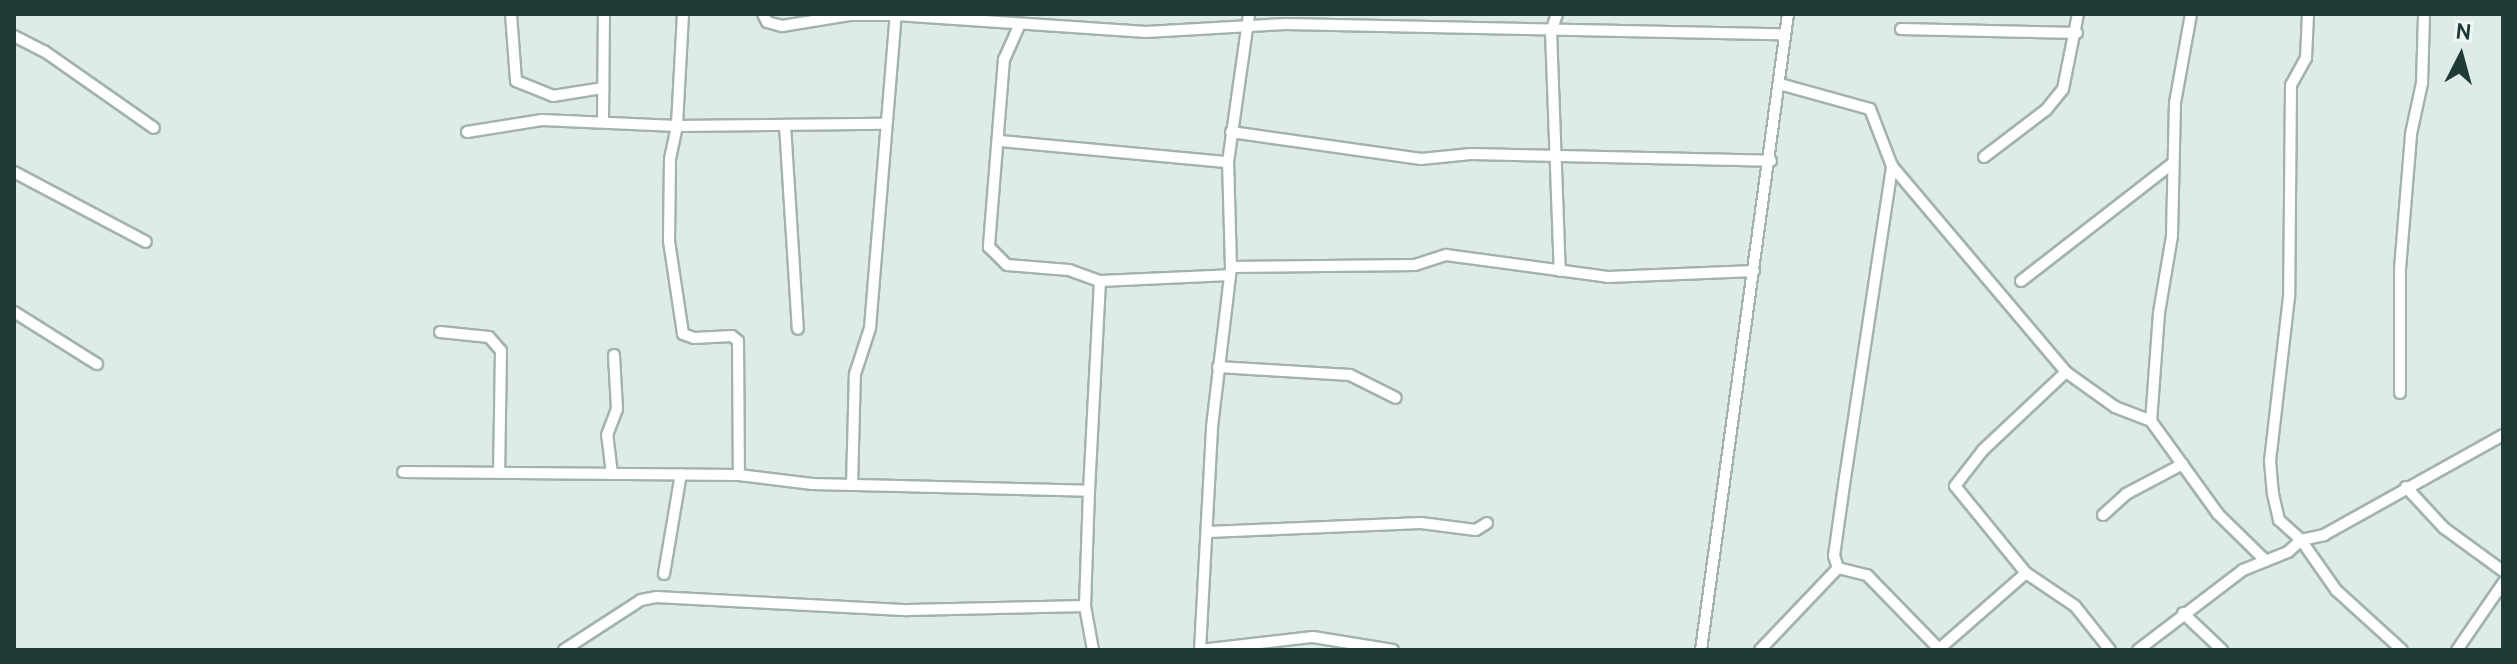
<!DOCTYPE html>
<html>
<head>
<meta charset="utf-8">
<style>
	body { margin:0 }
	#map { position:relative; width:2517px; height:664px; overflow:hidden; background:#dfebe7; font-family:Cabin,sans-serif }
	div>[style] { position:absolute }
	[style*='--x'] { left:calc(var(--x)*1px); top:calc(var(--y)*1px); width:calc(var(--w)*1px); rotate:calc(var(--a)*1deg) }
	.roads { filter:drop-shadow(2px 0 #a2b3af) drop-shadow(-2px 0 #a2b3af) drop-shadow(0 2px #a2b3af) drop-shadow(0 -2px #a2b3af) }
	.minor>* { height:10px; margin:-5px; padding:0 5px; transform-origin:5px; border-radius:5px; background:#fff }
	span { translate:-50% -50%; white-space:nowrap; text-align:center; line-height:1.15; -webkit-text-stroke:6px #eff7f4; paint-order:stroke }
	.frame { position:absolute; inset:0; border:16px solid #1f3b37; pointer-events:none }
	.north { position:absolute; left:2421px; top:16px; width:80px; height:80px; -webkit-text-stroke:6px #eff7f4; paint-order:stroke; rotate:6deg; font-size:22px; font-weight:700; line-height:32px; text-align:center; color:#1f3b37 }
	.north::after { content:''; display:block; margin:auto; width:28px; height:36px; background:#1f3b37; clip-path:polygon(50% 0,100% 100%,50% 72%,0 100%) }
</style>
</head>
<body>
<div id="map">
	<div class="roads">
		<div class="minor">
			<i style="--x:511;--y:14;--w:67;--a:85.7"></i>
			<i style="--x:516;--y:81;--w:40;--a:22"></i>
			<i style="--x:553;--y:96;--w:51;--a:-9.1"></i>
			<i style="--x:683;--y:14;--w:112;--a:93.1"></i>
			<i style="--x:677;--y:126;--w:34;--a:102"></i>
			<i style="--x:670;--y:159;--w:82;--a:90.7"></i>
			<i style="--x:669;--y:241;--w:94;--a:81.4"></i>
			<i style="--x:683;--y:334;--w:12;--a:20"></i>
			<i style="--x:694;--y:338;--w:38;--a:-3"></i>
			<i style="--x:732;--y:336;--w:8;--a:40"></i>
			<i style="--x:738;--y:341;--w:134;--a:89.6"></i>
			<i style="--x:763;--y:14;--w:9;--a:63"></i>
			<i style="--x:767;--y:22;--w:16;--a:15"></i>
			<i style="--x:782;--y:26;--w:70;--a:-9.1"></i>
			<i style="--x:851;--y:15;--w:45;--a:0"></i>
			<i style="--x:896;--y:15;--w:251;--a:3.9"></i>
			<i style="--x:1146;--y:32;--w:140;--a:-3.3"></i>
			<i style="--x:1286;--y:24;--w:498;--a:1.2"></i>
			<i style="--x:1557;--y:14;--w:18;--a:109"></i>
			<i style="--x:1551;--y:31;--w:240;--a:87.9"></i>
			<i style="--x:2191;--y:14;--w:90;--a:100.2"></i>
			<i style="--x:2175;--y:103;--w:133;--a:91.3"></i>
			<i style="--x:2172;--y:236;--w:78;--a:99.6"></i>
			<i style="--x:2159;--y:313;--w:108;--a:94.2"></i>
			<i style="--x:2151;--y:421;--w:115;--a:54.2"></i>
			<i style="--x:2218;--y:514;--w:67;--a:44.4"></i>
			<i style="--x:2308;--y:14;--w:44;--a:92.6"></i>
			<i style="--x:2306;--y:58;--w:31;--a:119"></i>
			<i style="--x:2291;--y:85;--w:212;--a:90.5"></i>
			<i style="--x:2289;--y:297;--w:165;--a:96.6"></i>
			<i style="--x:2270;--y:461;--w:33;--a:85"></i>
			<i style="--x:2273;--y:494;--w:27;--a:77"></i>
			<i style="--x:2279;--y:520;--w:30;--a:42"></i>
			<i style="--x:2301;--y:540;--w:61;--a:55"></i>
			<i style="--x:2336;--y:590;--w:89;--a:42.3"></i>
			<i style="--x:1019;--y:26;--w:36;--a:114"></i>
			<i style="--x:1004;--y:59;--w:189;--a:94.6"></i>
			<i style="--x:989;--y:247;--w:25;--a:45"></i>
			<i style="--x:1007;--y:265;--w:62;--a:4.6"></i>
			<i style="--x:1069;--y:270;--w:33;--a:20"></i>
			<i style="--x:1100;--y:281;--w:210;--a:93"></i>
			<i style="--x:1901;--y:29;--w:176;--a:1.3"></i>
			<i style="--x:14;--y:36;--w:34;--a:27"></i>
			<i style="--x:44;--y:51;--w:134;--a:35"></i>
			<i style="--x:603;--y:122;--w:108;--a:-89.5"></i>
			<i style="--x:785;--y:125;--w:204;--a:86.4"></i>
			<i style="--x:467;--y:132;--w:76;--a:-9.1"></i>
			<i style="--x:542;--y:120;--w:135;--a:2.5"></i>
			<i style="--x:677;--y:126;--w:207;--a:-0.6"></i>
			<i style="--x:1231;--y:132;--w:192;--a:8.1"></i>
			<i style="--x:1421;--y:159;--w:50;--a:-5.7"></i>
			<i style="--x:1471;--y:154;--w:300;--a:1.3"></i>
			<i style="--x:1000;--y:141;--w:229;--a:5.3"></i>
			<i style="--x:1984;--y:157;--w:78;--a:-37.2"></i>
			<i style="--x:2046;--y:110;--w:27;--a:-51"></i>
			<i style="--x:2063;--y:89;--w:76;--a:-78.7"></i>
			<i style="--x:1892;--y:166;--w:270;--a:49.8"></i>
			<i style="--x:14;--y:172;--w:149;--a:27.9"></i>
			<i style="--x:1231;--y:267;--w:184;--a:-0.6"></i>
			<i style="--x:1415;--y:265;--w:33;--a:-18"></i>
			<i style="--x:1446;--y:255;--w:163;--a:7.7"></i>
			<i style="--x:1608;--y:277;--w:146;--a:-2.4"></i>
			<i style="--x:1100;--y:281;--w:130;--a:-2.6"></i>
			<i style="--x:2021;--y:281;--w:192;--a:-37.8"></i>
			<i style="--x:14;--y:312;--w:98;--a:32.1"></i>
			<i style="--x:440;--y:332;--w:49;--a:5.8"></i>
			<i style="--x:489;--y:337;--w:18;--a:49"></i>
			<i style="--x:501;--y:351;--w:122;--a:90.9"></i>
			<i style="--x:1218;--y:367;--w:132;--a:3.5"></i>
			<i style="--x:1350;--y:375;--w:51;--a:26.6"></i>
			<i style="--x:2400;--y:393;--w:124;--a:-90"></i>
			<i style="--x:2400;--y:269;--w:135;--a:-85.3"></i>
			<i style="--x:2411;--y:134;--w:52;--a:-77.8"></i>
			<i style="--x:2422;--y:83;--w:69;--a:-88.3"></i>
			<i style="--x:403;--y:472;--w:336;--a:0.5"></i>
			<i style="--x:739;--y:475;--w:74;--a:7"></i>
			<i style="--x:812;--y:484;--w:277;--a:1.4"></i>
			<i style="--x:1089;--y:491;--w:115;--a:92"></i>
			<i style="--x:1085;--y:606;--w:45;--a:79.7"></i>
			<i style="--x:612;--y:474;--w:39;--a:-97"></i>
			<i style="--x:607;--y:435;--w:28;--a:-69"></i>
			<i style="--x:617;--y:409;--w:54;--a:-93.2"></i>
			<i style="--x:852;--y:485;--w:111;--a:-88.5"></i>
			<i style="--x:855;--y:374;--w:48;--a:-71.9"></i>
			<i style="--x:870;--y:328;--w:314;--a:-85.3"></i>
			<i style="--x:2406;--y:487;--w:56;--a:47.2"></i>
			<i style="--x:2444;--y:528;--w:73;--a:36.1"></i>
			<i style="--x:2103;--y:515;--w:31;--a:-42"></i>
			<i style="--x:2126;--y:494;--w:64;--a:-27.8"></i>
			<i style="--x:1208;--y:532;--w:213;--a:-2.4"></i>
			<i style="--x:1421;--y:523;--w:55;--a:7.3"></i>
			<i style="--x:1476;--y:530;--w:13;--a:-32"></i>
			<i style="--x:1838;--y:568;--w:30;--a:14"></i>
			<i style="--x:1867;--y:575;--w:103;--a:45.8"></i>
			<i style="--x:664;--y:574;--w:101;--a:-80.4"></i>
			<i style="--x:2183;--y:613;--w:54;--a:43.5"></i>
			<i style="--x:564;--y:650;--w:92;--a:-33"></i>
			<i style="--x:641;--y:600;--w:15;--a:-11"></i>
			<i style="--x:656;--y:597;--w:252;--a:3"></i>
			<i style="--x:908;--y:610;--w:177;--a:-1.3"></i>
			<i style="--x:1200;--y:650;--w:223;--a:-86.9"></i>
			<i style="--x:1212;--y:427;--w:161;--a:-83.2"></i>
			<i style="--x:1231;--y:267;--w:105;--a:-91.6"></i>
			<i style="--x:1228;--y:162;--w:149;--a:-81.9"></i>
			<i style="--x:1200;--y:650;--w:114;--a:-6.6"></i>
			<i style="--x:1313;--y:637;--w:81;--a:9.2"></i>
			<i style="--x:1701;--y:650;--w:642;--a:-82.21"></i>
			<i style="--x:1760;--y:650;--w:113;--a:-46.4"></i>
			<i style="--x:1838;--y:568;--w:13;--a:-108"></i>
			<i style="--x:1834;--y:556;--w:79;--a:-82"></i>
			<i style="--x:1845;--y:478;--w:316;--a:-81.4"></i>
			<i style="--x:1892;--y:166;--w:61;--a:-111.1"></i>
			<i style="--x:1870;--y:109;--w:93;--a:-164.5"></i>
			<i style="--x:1938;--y:650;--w:117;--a:-41.2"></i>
			<i style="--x:2110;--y:650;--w:56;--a:-128.5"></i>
			<i style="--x:2075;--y:606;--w:59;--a:-146"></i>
			<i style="--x:2026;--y:573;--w:112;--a:-129.2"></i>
			<i style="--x:1955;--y:486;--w:46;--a:-52.1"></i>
			<i style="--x:1983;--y:450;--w:114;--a:-43.2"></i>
			<i style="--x:2066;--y:372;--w:60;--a:35.5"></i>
			<i style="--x:2115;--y:407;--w:39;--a:21"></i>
			<i style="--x:2138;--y:650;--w:132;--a:-37.3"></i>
			<i style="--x:2243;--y:570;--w:48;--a:-21.8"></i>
			<i style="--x:2288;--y:552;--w:18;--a:-43"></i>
			<i style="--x:2301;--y:540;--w:24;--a:-12"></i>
			<i style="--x:2324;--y:535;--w:205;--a:-29.2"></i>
			<i style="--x:2457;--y:650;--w:81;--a:-55.5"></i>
		</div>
	</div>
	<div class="frame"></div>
	<div class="north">N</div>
</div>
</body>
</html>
